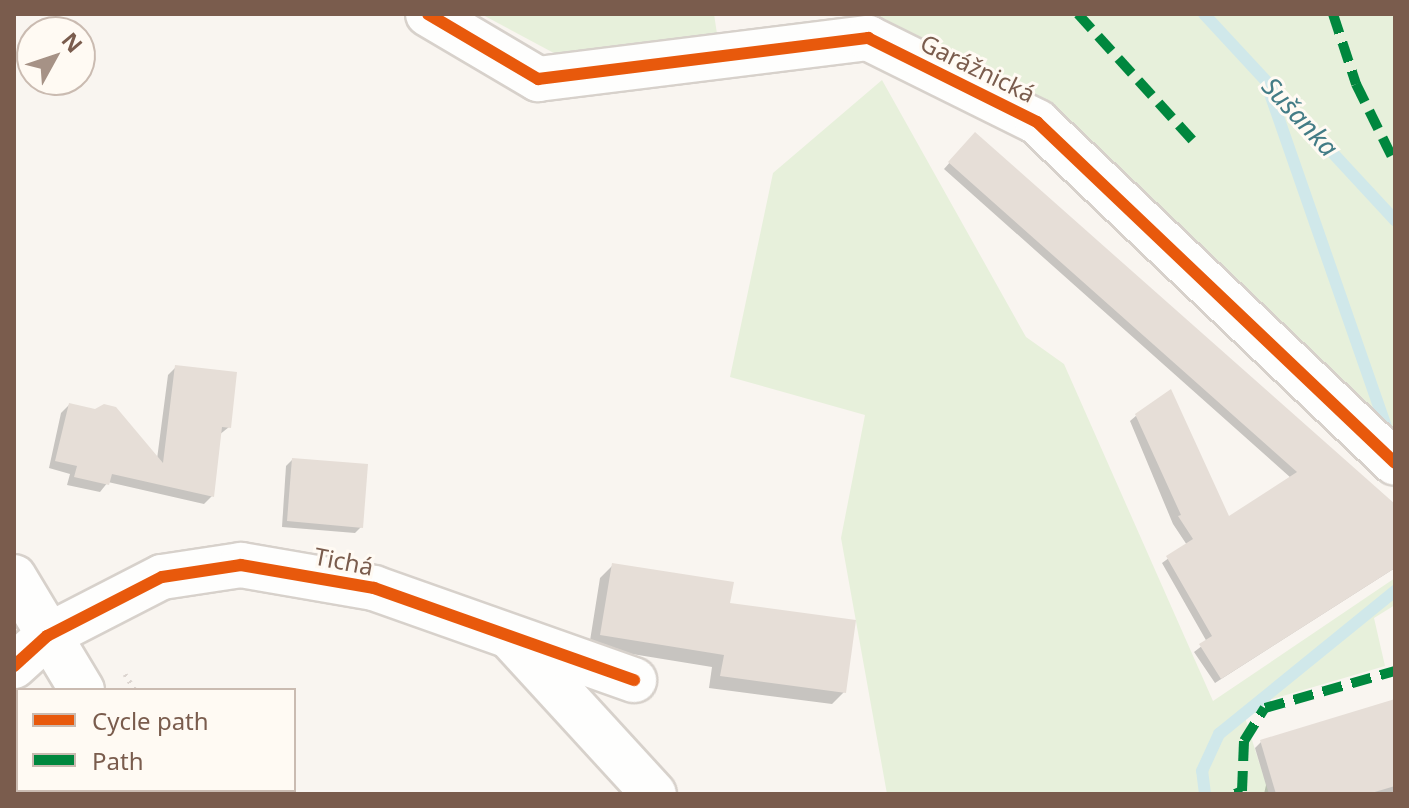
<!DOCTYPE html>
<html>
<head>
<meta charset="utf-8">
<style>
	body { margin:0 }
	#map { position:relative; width:1409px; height:808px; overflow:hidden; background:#f9f5f0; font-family:"Noto Sans",sans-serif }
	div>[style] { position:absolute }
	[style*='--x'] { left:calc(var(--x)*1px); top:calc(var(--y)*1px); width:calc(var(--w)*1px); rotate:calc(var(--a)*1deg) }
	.green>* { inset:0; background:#e7f0db }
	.shadow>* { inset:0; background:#0003 }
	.stream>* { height:12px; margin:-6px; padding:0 6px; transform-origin:6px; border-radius:6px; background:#d0e8ea }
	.building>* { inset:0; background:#e6ded7 }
	.path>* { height:5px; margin-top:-2.5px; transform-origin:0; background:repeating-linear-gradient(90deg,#dcd5d0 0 2px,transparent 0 8px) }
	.roads { filter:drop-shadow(2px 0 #d7d1cb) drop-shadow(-2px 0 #d7d1cb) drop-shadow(0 2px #d7d1cb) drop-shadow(0 -2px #d7d1cb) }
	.street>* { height:44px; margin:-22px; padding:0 22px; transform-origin:22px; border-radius:22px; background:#fefefd }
	.quiet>* { height:10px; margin-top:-5px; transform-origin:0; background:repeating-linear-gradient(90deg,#00873e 0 20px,transparent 0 30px) }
	.cycleway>* { height:12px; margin:-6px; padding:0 6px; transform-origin:6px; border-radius:6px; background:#e8590c }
	span { translate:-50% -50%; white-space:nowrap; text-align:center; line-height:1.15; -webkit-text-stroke:6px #fffaf3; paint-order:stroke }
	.street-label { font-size:24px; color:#7a5c4d }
	.water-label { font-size:26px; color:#437c86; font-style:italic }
	.frame { position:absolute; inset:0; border:16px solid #7a5c4d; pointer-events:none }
	.legend { position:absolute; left:16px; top:688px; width:280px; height:104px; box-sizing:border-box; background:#fffaf3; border:2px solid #cabbb1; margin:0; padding:10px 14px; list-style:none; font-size:24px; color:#7a5c4d }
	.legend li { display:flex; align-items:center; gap:16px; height:40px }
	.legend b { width:40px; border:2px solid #cabbb1 }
	.north { position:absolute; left:16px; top:16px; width:80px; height:80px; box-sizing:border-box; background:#fffaf3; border:2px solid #cabbb1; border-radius:50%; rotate:50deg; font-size:22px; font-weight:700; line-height:32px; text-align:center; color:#7a5c4d }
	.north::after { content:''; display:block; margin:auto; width:28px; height:36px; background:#a69286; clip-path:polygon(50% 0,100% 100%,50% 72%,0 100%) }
</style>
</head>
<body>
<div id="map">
	<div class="green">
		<i style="clip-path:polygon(481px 14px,714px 14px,719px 47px,565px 59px)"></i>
		<i style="clip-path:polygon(862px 14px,1395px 14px,1395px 434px,1055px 123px,866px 29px)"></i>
		<i style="clip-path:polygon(882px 80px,1026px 337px,1064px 364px,1213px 701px,1395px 578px,1395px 605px,1374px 618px,1385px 666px,1242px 708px,1269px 794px,887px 794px,841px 538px,865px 415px,730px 377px,773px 173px)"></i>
	</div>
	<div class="shadow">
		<i style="clip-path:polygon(975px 134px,1395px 513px,1395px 568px,1215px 683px,1194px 652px,1207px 642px,1162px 563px,1187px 545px,1173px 524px,1130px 421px,1137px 415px,1228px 519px,1291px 478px,944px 169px)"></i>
		<i style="clip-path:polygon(176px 367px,229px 427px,219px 435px,212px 496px,204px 504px,108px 482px,100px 492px,67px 485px,70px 474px,49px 468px,61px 413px,69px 405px,157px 459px,168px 375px)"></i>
		<i style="clip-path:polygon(292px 460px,361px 527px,355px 533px,282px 527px,286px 466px)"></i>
		<i style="clip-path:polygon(612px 566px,728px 605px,844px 692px,832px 704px,709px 688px,712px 667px,589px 647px,600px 578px)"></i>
		<i style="clip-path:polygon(1395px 702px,1395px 794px,1264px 794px,1266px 785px,1255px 748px,1261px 742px)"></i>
		<i style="clip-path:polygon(18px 753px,18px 790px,36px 790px,37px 794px,14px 794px,14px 754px)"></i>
	</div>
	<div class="stream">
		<i style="--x:1204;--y:14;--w:281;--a:47.2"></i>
		<i style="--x:1267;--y:85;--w:367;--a:70.8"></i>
		<i style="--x:1205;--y:794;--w:23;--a:-97"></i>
		<i style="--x:1202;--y:771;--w:41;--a:-65.3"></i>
		<i style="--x:1219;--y:734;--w:227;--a:-39.1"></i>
	</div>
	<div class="building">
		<i style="clip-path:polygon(975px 132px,1395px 504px,1395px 568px,1221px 679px,1199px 644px,1212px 636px,1166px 556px,1193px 539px,1178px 516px,1181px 515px,1135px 414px,1171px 389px,1229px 516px,1297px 472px,948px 162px)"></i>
		<i style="clip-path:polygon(175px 365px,237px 372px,231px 428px,222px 427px,214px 497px,112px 474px,109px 485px,74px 477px,77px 466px,55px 461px,69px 403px,95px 409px,104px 404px,116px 407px,163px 463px)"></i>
		<i style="clip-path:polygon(292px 458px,368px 464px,363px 528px,287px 521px)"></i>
		<i style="clip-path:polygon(612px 563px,734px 582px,730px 603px,856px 620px,846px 693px,720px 676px,724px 655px,600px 635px)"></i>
		<i style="clip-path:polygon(1395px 699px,1395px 786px,1368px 794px,1276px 794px,1260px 740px)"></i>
	</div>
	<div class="path">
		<i style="--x:125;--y:674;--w:19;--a:58"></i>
		<i style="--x:201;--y:790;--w:4;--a:63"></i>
	</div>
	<div class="roads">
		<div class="street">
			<i style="--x:428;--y:14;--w:128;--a:30.6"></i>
			<i style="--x:538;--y:79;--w:333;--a:-7.1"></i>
			<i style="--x:868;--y:38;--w:189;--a:26.4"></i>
			<i style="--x:1037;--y:122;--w:494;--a:43.6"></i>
			<i style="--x:14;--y:577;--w:132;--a:59"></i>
			<i style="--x:512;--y:639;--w:210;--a:47.5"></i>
			<i style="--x:14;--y:666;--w:45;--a:-42.3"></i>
			<i style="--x:47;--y:636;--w:129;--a:-27.2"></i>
			<i style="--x:162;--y:577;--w:80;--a:-8.6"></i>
			<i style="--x:241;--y:565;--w:135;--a:9.8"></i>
			<i style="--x:374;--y:588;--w:276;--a:19.5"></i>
			<i style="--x:148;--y:790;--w:5;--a:53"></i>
		</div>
	</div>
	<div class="quiet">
		<i style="--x:1078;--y:14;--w:174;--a:47.8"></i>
		<i style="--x:1333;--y:14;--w:74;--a:71.8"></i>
		<i style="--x:1356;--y:84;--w:88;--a:63.7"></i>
		<i style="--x:1235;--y:794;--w:8;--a:-23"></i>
		<i style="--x:1242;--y:791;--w:50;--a:-87.7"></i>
		<i style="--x:1244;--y:741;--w:39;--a:-58"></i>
		<i style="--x:1265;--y:708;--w:135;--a:-15.9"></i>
	</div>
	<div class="cycleway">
		<i style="--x:428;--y:14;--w:128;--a:30.6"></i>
		<i style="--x:538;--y:79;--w:333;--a:-7.1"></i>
		<i style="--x:868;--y:38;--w:189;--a:26.4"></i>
		<i style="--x:1037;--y:122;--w:494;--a:43.6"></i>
		<i style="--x:14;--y:666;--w:45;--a:-42.3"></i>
		<i style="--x:47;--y:636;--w:129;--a:-27.2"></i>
		<i style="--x:162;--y:577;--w:80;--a:-8.6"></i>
		<i style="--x:241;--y:565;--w:135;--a:9.8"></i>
		<i style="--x:374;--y:588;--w:276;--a:19.5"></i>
	</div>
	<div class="street-label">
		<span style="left:978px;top:68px;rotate:26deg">Garážnická</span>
		<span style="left:344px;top:561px;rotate:11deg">Tichá</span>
	</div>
	<div class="water-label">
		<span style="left:1300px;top:117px;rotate:47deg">Sušanka</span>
	</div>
	<div class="frame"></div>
	<ul class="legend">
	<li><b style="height:10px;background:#e8590c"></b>Cycle path</li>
	<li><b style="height:10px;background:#00873e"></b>Path</li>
	</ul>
	<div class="north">N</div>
</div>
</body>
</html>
